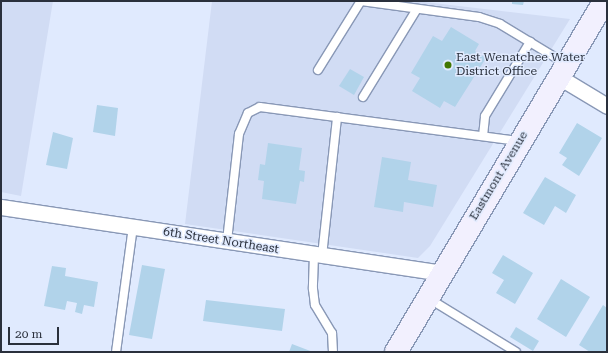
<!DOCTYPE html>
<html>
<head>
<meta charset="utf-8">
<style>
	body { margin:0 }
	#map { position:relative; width:608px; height:353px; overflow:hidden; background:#e0eafe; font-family:"Roboto Serif",serif }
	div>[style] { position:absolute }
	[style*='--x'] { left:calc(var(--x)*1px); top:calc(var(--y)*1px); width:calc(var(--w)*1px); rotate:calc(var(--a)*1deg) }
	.built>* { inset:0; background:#d1dcf4 }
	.building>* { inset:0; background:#b1d3ea }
	.roads { filter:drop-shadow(1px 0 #8998b6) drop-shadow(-1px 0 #8998b6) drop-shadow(0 1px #8998b6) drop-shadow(0 -1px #8998b6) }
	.lane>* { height:8px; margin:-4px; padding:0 4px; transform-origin:4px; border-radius:4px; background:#fff }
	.street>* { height:15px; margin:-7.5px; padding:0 7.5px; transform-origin:7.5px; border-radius:7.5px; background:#fff }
	.secondary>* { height:22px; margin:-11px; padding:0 11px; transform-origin:11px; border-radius:11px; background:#f2f0fe }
	.dots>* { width:11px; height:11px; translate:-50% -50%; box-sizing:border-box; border:2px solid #e0eafe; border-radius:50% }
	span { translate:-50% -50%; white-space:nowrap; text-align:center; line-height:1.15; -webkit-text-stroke:3px #e0eafe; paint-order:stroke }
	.poi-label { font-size:12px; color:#2a303c }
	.left { translate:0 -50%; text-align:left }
	.street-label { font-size:12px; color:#2a303c }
	.frame { position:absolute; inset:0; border:2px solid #2a303c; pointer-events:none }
	.scale { position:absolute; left:8px; top:327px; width:51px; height:18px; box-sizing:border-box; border:2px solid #2a303c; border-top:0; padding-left:5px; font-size:12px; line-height:14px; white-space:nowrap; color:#2a303c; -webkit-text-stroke:3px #e0eafe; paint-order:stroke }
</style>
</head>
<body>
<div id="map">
	<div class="built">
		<i style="clip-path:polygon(1px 1px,53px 1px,21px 196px,1px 192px)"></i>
		<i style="clip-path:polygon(212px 1px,416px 1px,570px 19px,430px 246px,418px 258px,185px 224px)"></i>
	</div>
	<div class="building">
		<i style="clip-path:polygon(512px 1px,524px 1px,523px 5px,512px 4px)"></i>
		<i style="clip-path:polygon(451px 27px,479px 44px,475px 51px,486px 58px,455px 107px,444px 101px,440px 108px,412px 91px,420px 78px,411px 73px,433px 36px,442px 41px)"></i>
		<i style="clip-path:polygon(350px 69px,364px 77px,354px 95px,339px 86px)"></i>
		<i style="clip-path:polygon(97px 105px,118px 108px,115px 136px,93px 132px)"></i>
		<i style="clip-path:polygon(577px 123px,602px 138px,579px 176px,562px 165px,567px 158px,559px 153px)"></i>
		<i style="clip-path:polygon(53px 132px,73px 138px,67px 169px,46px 165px)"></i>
		<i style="clip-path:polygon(268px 143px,302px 148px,299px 170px,305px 171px,304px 182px,300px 181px,296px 204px,262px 199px,264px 181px,258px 180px,260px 164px,265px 165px)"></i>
		<i style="clip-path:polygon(382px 157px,411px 162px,408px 180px,437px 185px,433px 207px,404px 202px,403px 212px,374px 207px)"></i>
		<i style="clip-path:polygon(545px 177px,576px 195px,566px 213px,555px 206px,544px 225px,523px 213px)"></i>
		<i style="clip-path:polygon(503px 255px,533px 273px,515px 304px,496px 293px,504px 280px,492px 273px)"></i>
		<i style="clip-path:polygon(142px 265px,165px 269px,152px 339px,129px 335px)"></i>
		<i style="clip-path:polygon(52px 266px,66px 268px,65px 276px,98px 282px,94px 307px,84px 305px,82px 314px,75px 312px,77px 303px,67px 301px,65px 310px,44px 306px)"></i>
		<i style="clip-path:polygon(561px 279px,590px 297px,566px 337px,537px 319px)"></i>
		<i style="clip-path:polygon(206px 300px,285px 309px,282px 331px,203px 321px)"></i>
		<i style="clip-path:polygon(603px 305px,607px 308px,607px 352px,590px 352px,579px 345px)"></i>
		<i style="clip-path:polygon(516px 327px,539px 341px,533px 351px,510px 337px)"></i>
		<i style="clip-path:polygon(292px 344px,313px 352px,289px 352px)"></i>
	</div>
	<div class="roads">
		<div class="lane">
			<i style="--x:318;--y:70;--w:81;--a:-58.1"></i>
			<i style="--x:361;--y:1;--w:119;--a:7.7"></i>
			<i style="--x:479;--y:17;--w:22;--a:18"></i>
			<i style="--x:500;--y:24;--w:77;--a:31.2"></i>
			<i style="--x:363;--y:97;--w:103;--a:-58.5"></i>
			<i style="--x:483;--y:136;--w:20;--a:-84"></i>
			<i style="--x:485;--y:116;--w:87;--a:-58.7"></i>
			<i style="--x:227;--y:241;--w:108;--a:-83.6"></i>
			<i style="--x:239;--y:134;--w:23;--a:-67"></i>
			<i style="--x:248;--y:113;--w:13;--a:-27"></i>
			<i style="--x:260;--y:107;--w:262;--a:7.5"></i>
			<i style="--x:314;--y:255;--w:34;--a:92"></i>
			<i style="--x:313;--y:289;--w:16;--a:83"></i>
			<i style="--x:315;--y:305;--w:33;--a:59"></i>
			<i style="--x:332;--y:333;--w:19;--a:87"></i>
			<i style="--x:322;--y:256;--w:140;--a:-83.8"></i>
			<i style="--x:428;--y:298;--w:103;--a:31.5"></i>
			<i style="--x:116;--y:352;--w:126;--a:-82.3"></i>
		</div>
		<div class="street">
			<i style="--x:559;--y:77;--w:56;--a:31.1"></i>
			<i style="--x:1;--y:207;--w:446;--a:8.5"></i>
		</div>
		<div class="secondary">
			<i style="--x:396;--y:352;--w:408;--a:-59.3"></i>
		</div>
	</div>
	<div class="dots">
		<i style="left:448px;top:65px;background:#427702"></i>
	</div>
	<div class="poi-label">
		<span class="left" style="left:456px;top:65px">East Wenatchee Water<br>District Office</span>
	</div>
	<div class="street-label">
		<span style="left:499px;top:176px;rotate:-59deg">Eastmont Avenue</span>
		<span style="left:221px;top:241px;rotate:9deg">6th Street Northeast</span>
	</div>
	<div class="frame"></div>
	<div class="scale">20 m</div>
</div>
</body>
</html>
